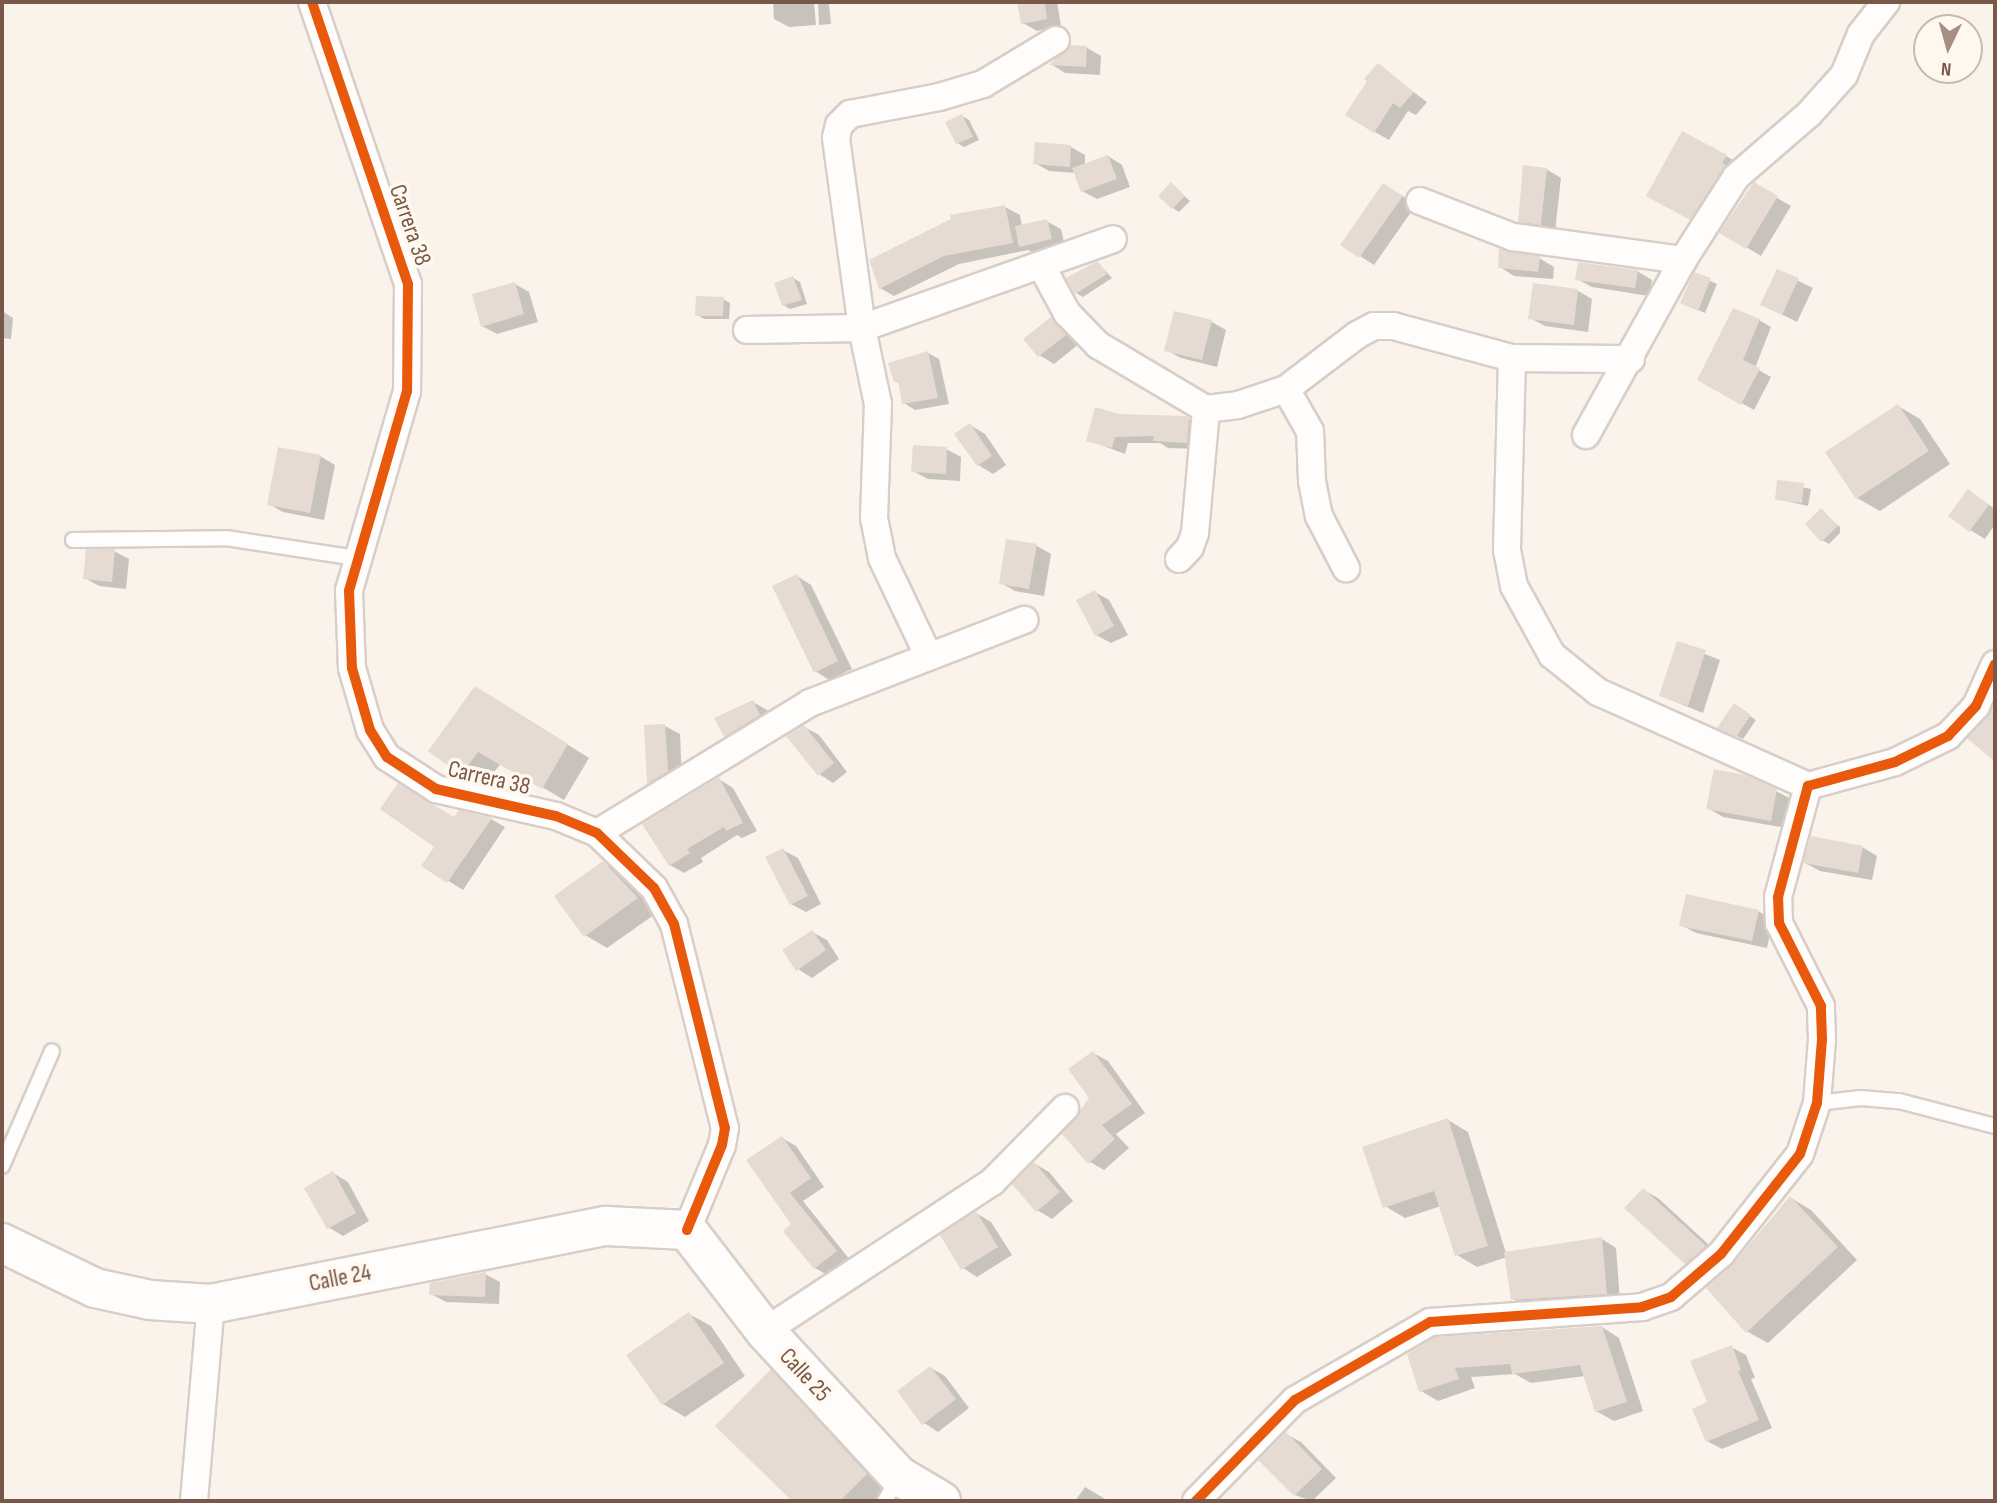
<!DOCTYPE html>
<html>
<head>
<meta charset="utf-8">
<style>
	body { margin:0 }
	#map { position:relative; width:1997px; height:1503px; overflow:hidden; background:#f9f3ec; font-family:"Sofia Sans Condensed",sans-serif }
	div>[style] { position:absolute }
	[style*='--x'] { left:calc(var(--x)*1px); top:calc(var(--y)*1px); width:calc(var(--w)*1px); rotate:calc(var(--a)*1deg) }
	.shadow>* { inset:0; background:#0003 }
	.building>* { inset:0; background:#e6dbd3 }
	.roads { filter:drop-shadow(2px 0 #d8cec8) drop-shadow(-2px 0 #d8cec8) drop-shadow(0 2px #d8cec8) drop-shadow(0 -2px #d8cec8) }
	.lane>* { height:14px; margin:-7px; padding:0 7px; transform-origin:7px; border-radius:7px; background:#fefdfc }
	.street>* { height:26px; margin:-13px; padding:0 13px; transform-origin:13px; border-radius:13px; background:#fefdfc }
	.secondary>* { height:38px; margin:-19px; padding:0 19px; transform-origin:19px; border-radius:19px; background:#fefdfc }
	.cycleway>* { height:10px; margin:-5px; padding:0 5px; transform-origin:5px; border-radius:5px; background:#e8590c }
	span { translate:-50% -50%; white-space:nowrap; text-align:center; line-height:1.15; -webkit-text-stroke:7px #fff8ef; paint-order:stroke }
	.street-label { font-size:24px; color:#795849 }
	.frame { position:absolute; inset:0; border:4px solid #795849; pointer-events:none }
	.north { position:absolute; left:1913px; top:14px; width:70px; height:70px; box-sizing:border-box; background:#fff8ef; border:2px solid #c9b8ad; border-radius:50%; rotate:185deg; font-size:19px; font-weight:700; line-height:28px; text-align:center; color:#795849 }
	.north::after { content:''; display:block; margin:auto; width:24px; height:32px; background:#a68e82; clip-path:polygon(50% 0,100% 100%,50% 72%,0 100%) }
</style>
</head>
<body>
<div id="map">
	<div class="shadow">
		<i style="clip-path:polygon(773px 2px,814px 2px,816px 25px,789px 27px,774px 19px)"></i>
		<i style="clip-path:polygon(818px 2px,829px 4px,831px 24px,819px 25px)"></i>
		<i style="clip-path:polygon(1019px 2px,1057px 2px,1061px 26px,1037px 31px,1023px 23px)"></i>
		<i style="clip-path:polygon(1087px 48px,1101px 56px,1100px 75px,1065px 73px,1051px 64px)"></i>
		<i style="clip-path:polygon(1378px 66px,1427px 102px,1416px 115px,1408px 111px,1389px 140px,1375px 132px)"></i>
		<i style="clip-path:polygon(962px 116px,969px 120px,979px 140px,964px 147px,957px 143px)"></i>
		<i style="clip-path:polygon(1071px 147px,1085px 155px,1085px 165px,1108px 156px,1122px 165px,1130px 187px,1097px 199px,1082px 191px,1076px 173px,1049px 171px,1035px 163px)"></i>
		<i style="clip-path:polygon(1726px 156px,1748px 169px,1713px 231px,1671px 208px)"></i>
		<i style="clip-path:polygon(1546px 169px,1561px 178px,1555px 232px,1534px 229px,1519px 221px)"></i>
		<i style="clip-path:polygon(1171px 184px,1190px 201px,1179px 212px,1173px 208px)"></i>
		<i style="clip-path:polygon(1755px 185px,1791px 206px,1761px 256px,1721px 232px)"></i>
		<i style="clip-path:polygon(1398px 193px,1416px 205px,1374px 265px,1360px 256px)"></i>
		<i style="clip-path:polygon(1005px 207px,1020px 215px,1022px 227px,1046px 221px,1061px 229px,1065px 247px,1035px 254px,1028px 250px,959px 264px,894px 296px,880px 288px)"></i>
		<i style="clip-path:polygon(1539px 258px,1554px 267px,1553px 279px,1514px 276px,1500px 267px)"></i>
		<i style="clip-path:polygon(1098px 263px,1112px 278px,1083px 297px,1076px 293px)"></i>
		<i style="clip-path:polygon(1637px 271px,1652px 280px,1649px 296px,1592px 287px,1577px 279px)"></i>
		<i style="clip-path:polygon(1778px 271px,1813px 288px,1797px 322px,1777px 312px)"></i>
		<i style="clip-path:polygon(1695px 274px,1717px 284px,1705px 313px,1689px 306px)"></i>
		<i style="clip-path:polygon(793px 278px,800px 282px,807px 304px,790px 309px,783px 305px)"></i>
		<i style="clip-path:polygon(515px 284px,529px 292px,538px 322px,497px 334px,482px 326px)"></i>
		<i style="clip-path:polygon(1535px 285px,1578px 291px,1592px 299px,1588px 332px,1545px 326px,1530px 318px)"></i>
		<i style="clip-path:polygon(723px 299px,730px 303px,729px 319px,704px 319px,697px 315px)"></i>
		<i style="clip-path:polygon(2px 311px,13px 318px,11px 339px,2px 338px)"></i>
		<i style="clip-path:polygon(1176px 313px,1212px 322px,1226px 330px,1217px 367px,1181px 358px,1166px 350px)"></i>
		<i style="clip-path:polygon(1051px 319px,1066px 327px,1079px 344px,1054px 364px,1039px 355px)"></i>
		<i style="clip-path:polygon(1759px 320px,1771px 327px,1755px 368px,1771px 377px,1754px 410px,1699px 379px)"></i>
		<i style="clip-path:polygon(928px 353px,939px 359px,949px 404px,915px 410px,904px 403px,900px 384px,896px 381px)"></i>
		<i style="clip-path:polygon(1898px 406px,1920px 419px,1950px 464px,1880px 511px,1857px 498px)"></i>
		<i style="clip-path:polygon(1119px 416px,1189px 419px,1202px 427px,1200px 449px,1168px 448px,1160px 443px,1128px 443px,1125px 454px,1088px 440px)"></i>
		<i style="clip-path:polygon(970px 425px,985px 434px,1006px 465px,993px 474px,978px 465px)"></i>
		<i style="clip-path:polygon(946px 449px,961px 457px,960px 481px,928px 479px,913px 471px)"></i>
		<i style="clip-path:polygon(320px 456px,335px 465px,324px 520px,283px 512px,269px 504px)"></i>
		<i style="clip-path:polygon(1779px 482px,1811px 489px,1808px 506px,1777px 499px)"></i>
		<i style="clip-path:polygon(1968px 491px,1995px 509px,1995px 524px,1985px 539px,1970px 530px)"></i>
		<i style="clip-path:polygon(1821px 511px,1840px 527px,1840px 533px,1829px 544px,1822px 540px)"></i>
		<i style="clip-path:polygon(1008px 541px,1037px 546px,1051px 554px,1044px 596px,1015px 591px,1001px 583px)"></i>
		<i style="clip-path:polygon(114px 551px,129px 559px,126px 589px,99px 586px,85px 578px)"></i>
		<i style="clip-path:polygon(797px 576px,811px 585px,852px 669px,829px 680px,815px 671px)"></i>
		<i style="clip-path:polygon(1095px 592px,1109px 600px,1128px 635px,1111px 643px,1096px 635px)"></i>
		<i style="clip-path:polygon(1678px 643px,1720px 660px,1703px 713px,1661px 696px)"></i>
		<i style="clip-path:polygon(498px 701px,589px 758px,564px 800px,501px 763px,484px 786px,430px 750px)"></i>
		<i style="clip-path:polygon(753px 702px,767px 710px,774px 723px,739px 744px,725px 736px)"></i>
		<i style="clip-path:polygon(1741px 710px,1756px 720px,1743px 739px,1726px 731px)"></i>
		<i style="clip-path:polygon(665px 726px,680px 734px,682px 780px,663px 791px,649px 783px,646px 727px)"></i>
		<i style="clip-path:polygon(804px 727px,819px 735px,847px 772px,833px 783px,819px 774px)"></i>
		<i style="clip-path:polygon(719px 779px,733px 788px,757px 831px,742px 838px,737px 835px,701px 858px,703px 862px,684px 873px,670px 865px)"></i>
		<i style="clip-path:polygon(1776px 791px,1791px 799px,1786px 828px,1723px 817px,1708px 808px)"></i>
		<i style="clip-path:polygon(455px 819px,491px 819px,505px 827px,463px 890px,424px 866px)"></i>
		<i style="clip-path:polygon(1862px 847px,1877px 856px,1872px 880px,1820px 871px,1805px 863px)"></i>
		<i style="clip-path:polygon(783px 850px,798px 858px,821px 904px,806px 912px,791px 904px)"></i>
		<i style="clip-path:polygon(603px 863px,626px 876px,658px 912px,607px 948px,585px 935px)"></i>
		<i style="clip-path:polygon(1758px 911px,1773px 920px,1767px 948px,1696px 933px,1681px 925px)"></i>
		<i style="clip-path:polygon(812px 932px,827px 940px,839px 959px,812px 978px,798px 969px)"></i>
		<i style="clip-path:polygon(1093px 1053px,1108px 1061px,1145px 1113px,1116px 1134px,1129px 1148px,1104px 1170px,1090px 1162px)"></i>
		<i style="clip-path:polygon(1448px 1120px,1468px 1132px,1506px 1253px,1602px 1239px,1616px 1248px,1620px 1301px,1528px 1308px,1513px 1299px,1507px 1257px,1477px 1267px,1457px 1255px,1441px 1206px,1405px 1218px,1385px 1206px)"></i>
		<i style="clip-path:polygon(782px 1138px,796px 1146px,824px 1187px,803px 1201px,850px 1260px,829px 1276px,815px 1268px,793px 1225px)"></i>
		<i style="clip-path:polygon(1035px 1164px,1049px 1172px,1073px 1201px,1052px 1219px,1037px 1210px)"></i>
		<i style="clip-path:polygon(333px 1173px,348px 1182px,369px 1221px,343px 1236px,328px 1227px)"></i>
		<i style="clip-path:polygon(1643px 1190px,1658px 1198px,1720px 1255px,1701px 1271px,1686px 1262px)"></i>
		<i style="clip-path:polygon(1791px 1198px,1811px 1210px,1857px 1260px,1768px 1343px,1748px 1332px,1708px 1288px,1734px 1265px)"></i>
		<i style="clip-path:polygon(976px 1213px,991px 1222px,1012px 1255px,977px 1277px,963px 1268px)"></i>
		<i style="clip-path:polygon(485px 1274px,500px 1282px,499px 1304px,446px 1302px,431px 1294px)"></i>
		<i style="clip-path:polygon(689px 1314px,711px 1326px,745px 1376px,685px 1417px,663px 1404px)"></i>
		<i style="clip-path:polygon(1602px 1327px,1619px 1338px,1643px 1411px,1614px 1421px,1596px 1411px,1585px 1376px,1531px 1383px,1515px 1374px,1471px 1377px,1475px 1388px,1438px 1401px,1421px 1391px,1409px 1354px)"></i>
		<i style="clip-path:polygon(1731px 1347px,1746px 1355px,1755px 1378px,1751px 1379px,1772px 1428px,1722px 1449px,1707px 1441px,1710px 1403px)"></i>
		<i style="clip-path:polygon(931px 1368px,945px 1376px,969px 1408px,938px 1432px,924px 1423px)"></i>
		<i style="clip-path:polygon(771px 1372px,800px 1389px,896px 1492px,886px 1501px,795px 1501px,717px 1426px)"></i>
		<i style="clip-path:polygon(1286px 1434px,1301px 1442px,1336px 1478px,1312px 1501px,1295px 1495px,1261px 1460px)"></i>
		<i style="clip-path:polygon(1085px 1487px,1107px 1500px,1109px 1501px,1075px 1501px)"></i>
	</div>
	<div class="building">
		<i style="clip-path:polygon(1017px 2px,1045px 2px,1047px 19px,1021px 24px)"></i>
		<i style="clip-path:polygon(1070px 45px,1087px 46px,1086px 67px,1049px 65px)"></i>
		<i style="clip-path:polygon(1378px 63px,1414px 92px,1400px 108px,1393px 103px,1374px 133px,1345px 115px,1367px 81px,1364px 79px)"></i>
		<i style="clip-path:polygon(962px 114px,973px 137px,956px 144px,945px 122px)"></i>
		<i style="clip-path:polygon(1682px 131px,1727px 155px,1722px 163px,1726px 165px,1690px 220px,1646px 196px)"></i>
		<i style="clip-path:polygon(1035px 142px,1071px 145px,1070px 167px,1033px 164px)"></i>
		<i style="clip-path:polygon(1108px 155px,1117px 179px,1081px 192px,1072px 168px)"></i>
		<i style="clip-path:polygon(1523px 165px,1547px 168px,1541px 225px,1518px 222px)"></i>
		<i style="clip-path:polygon(1171px 182px,1185px 196px,1172px 209px,1158px 196px)"></i>
		<i style="clip-path:polygon(1754px 182px,1778px 196px,1746px 249px,1719px 233px)"></i>
		<i style="clip-path:polygon(1383px 183px,1403px 196px,1359px 258px,1340px 245px)"></i>
		<i style="clip-path:polygon(1005px 205px,1013px 243px,944px 256px,879px 289px,869px 260px,951px 219px,950px 215px)"></i>
		<i style="clip-path:polygon(1047px 219px,1052px 239px,1019px 247px,1015px 226px)"></i>
		<i style="clip-path:polygon(1499px 249px,1540px 256px,1538px 272px,1498px 268px)"></i>
		<i style="clip-path:polygon(1098px 261px,1107px 274px,1075px 294px,1066px 278px)"></i>
		<i style="clip-path:polygon(1578px 262px,1638px 270px,1635px 288px,1575px 280px)"></i>
		<i style="clip-path:polygon(1777px 269px,1799px 278px,1782px 315px,1760px 305px)"></i>
		<i style="clip-path:polygon(1694px 272px,1711px 278px,1698px 311px,1680px 303px)"></i>
		<i style="clip-path:polygon(793px 276px,802px 300px,782px 306px,774px 283px)"></i>
		<i style="clip-path:polygon(515px 282px,524px 314px,481px 327px,472px 294px)"></i>
		<i style="clip-path:polygon(1533px 283px,1578px 289px,1574px 325px,1528px 319px)"></i>
		<i style="clip-path:polygon(696px 296px,724px 297px,723px 316px,695px 316px)"></i>
		<i style="clip-path:polygon(1733px 308px,1760px 319px,1743px 360px,1760px 368px,1741px 405px,1697px 380px)"></i>
		<i style="clip-path:polygon(1174px 311px,1212px 320px,1202px 360px,1164px 351px)"></i>
		<i style="clip-path:polygon(1051px 317px,1066px 335px,1038px 357px,1023px 339px)"></i>
		<i style="clip-path:polygon(928px 351px,938px 398px,902px 404px,898px 381px,894px 382px,888px 363px)"></i>
		<i style="clip-path:polygon(1898px 404px,1929px 451px,1856px 499px,1825px 452px)"></i>
		<i style="clip-path:polygon(1095px 407px,1119px 414px,1186px 416px,1189px 417px,1187px 443px,1153px 441px,1154px 436px,1115px 437px,1112px 448px,1086px 441px)"></i>
		<i style="clip-path:polygon(970px 423px,992px 456px,977px 466px,954px 434px)"></i>
		<i style="clip-path:polygon(913px 445px,947px 447px,946px 474px,911px 472px)"></i>
		<i style="clip-path:polygon(278px 447px,321px 455px,310px 513px,267px 505px)"></i>
		<i style="clip-path:polygon(1777px 480px,1804px 483px,1802px 503px,1775px 500px)"></i>
		<i style="clip-path:polygon(1968px 489px,1989px 505px,1969px 532px,1948px 516px)"></i>
		<i style="clip-path:polygon(1821px 508px,1838px 526px,1821px 542px,1805px 524px)"></i>
		<i style="clip-path:polygon(1006px 539px,1037px 544px,1029px 589px,999px 584px)"></i>
		<i style="clip-path:polygon(86px 549px,115px 549px,112px 582px,83px 579px)"></i>
		<i style="clip-path:polygon(797px 574px,838px 661px,814px 673px,772px 586px)"></i>
		<i style="clip-path:polygon(1095px 590px,1114px 626px,1095px 636px,1076px 600px)"></i>
		<i style="clip-path:polygon(1677px 641px,1706px 650px,1688px 706px,1659px 696px)"></i>
		<i style="clip-path:polygon(475px 686px,568px 744px,542px 789px,478px 752px,461px 775px,428px 751px)"></i>
		<i style="clip-path:polygon(753px 700px,760px 715px,724px 737px,714px 718px)"></i>
		<i style="clip-path:polygon(1734px 703px,1751px 715px,1736px 737px,1717px 728px)"></i>
		<i style="clip-path:polygon(1995px 703px,1995px 702px,1995px 762px,1967px 738px,1988px 716px)"></i>
		<i style="clip-path:polygon(665px 724px,668px 771px,647px 784px,644px 725px)"></i>
		<i style="clip-path:polygon(804px 725px,834px 763px,818px 776px,786px 736px)"></i>
		<i style="clip-path:polygon(1714px 769px,1745px 775px,1777px 789px,1771px 821px,1706px 809px)"></i>
		<i style="clip-path:polygon(719px 777px,743px 823px,726px 831px,724px 827px,687px 849px,690px 853px,669px 866px,642px 824px)"></i>
		<i style="clip-path:polygon(398px 783px,454px 817px,459px 810px,492px 818px,447px 883px,421px 866px,434px 847px,380px 809px)"></i>
		<i style="clip-path:polygon(1811px 836px,1863px 846px,1858px 873px,1803px 863px)"></i>
		<i style="clip-path:polygon(783px 848px,808px 896px,790px 905px,765px 857px)"></i>
		<i style="clip-path:polygon(603px 861px,638px 898px,584px 937px,554px 896px)"></i>
		<i style="clip-path:polygon(1686px 894px,1759px 910px,1752px 941px,1679px 926px)"></i>
		<i style="clip-path:polygon(812px 930px,826px 950px,796px 971px,782px 950px)"></i>
		<i style="clip-path:polygon(1093px 1051px,1132px 1104px,1102px 1125px,1115px 1139px,1088px 1164px,1062px 1134px,1089px 1098px,1068px 1069px)"></i>
		<i style="clip-path:polygon(1448px 1118px,1488px 1246px,1455px 1256px,1434px 1191px,1383px 1208px,1362px 1147px)"></i>
		<i style="clip-path:polygon(782px 1136px,811px 1178px,790px 1193px,837px 1251px,814px 1269px,783px 1231px,791px 1224px,746px 1160px)"></i>
		<i style="clip-path:polygon(1034px 1162px,1060px 1192px,1036px 1212px,1012px 1184px)"></i>
		<i style="clip-path:polygon(333px 1171px,356px 1213px,327px 1229px,304px 1188px)"></i>
		<i style="clip-path:polygon(1643px 1188px,1706px 1246px,1685px 1264px,1624px 1208px)"></i>
		<i style="clip-path:polygon(1790px 1196px,1838px 1247px,1746px 1333px,1706px 1288px,1733px 1264px)"></i>
		<i style="clip-path:polygon(976px 1211px,998px 1247px,961px 1270px,940px 1235px)"></i>
		<i style="clip-path:polygon(1602px 1237px,1607px 1294px,1511px 1300px,1504px 1252px)"></i>
		<i style="clip-path:polygon(486px 1272px,485px 1297px,429px 1295px,430px 1283px)"></i>
		<i style="clip-path:polygon(689px 1312px,724px 1363px,662px 1405px,626px 1355px)"></i>
		<i style="clip-path:polygon(1602px 1326px,1627px 1402px,1595px 1412px,1580px 1365px,1512px 1374px,1510px 1364px,1455px 1368px,1459px 1379px,1419px 1392px,1407px 1354px,1435px 1337px)"></i>
		<i style="clip-path:polygon(1732px 1345px,1741px 1370px,1738px 1371px,1759px 1420px,1706px 1442px,1692px 1409px,1707px 1402px,1690px 1361px)"></i>
		<i style="clip-path:polygon(930px 1366px,956px 1399px,922px 1425px,897px 1391px)"></i>
		<i style="clip-path:polygon(771px 1369px,867px 1474px,840px 1501px,792px 1501px,715px 1426px)"></i>
		<i style="clip-path:polygon(1286px 1432px,1322px 1469px,1294px 1496px,1258px 1460px)"></i>
	</div>
	<div class="roads">
		<div class="lane">
			<i style="--x:73;--y:540;--w:153;--a:-0.7"></i>
			<i style="--x:226;--y:538;--w:132;--a:8.7"></i>
			<i style="--x:1817;--y:1103;--w:44;--a:-6.5"></i>
			<i style="--x:1861;--y:1098;--w:38;--a:5"></i>
			<i style="--x:1899;--y:1101;--w:99;--a:14.6"></i>
			<i style="--x:2;--y:1166;--w:125;--a:-66.5"></i>
			<i style="--x:885;--y:1501;--w:26;--a:-61"></i>
		</div>
		<div class="street">
			<i style="--x:312;--y:2;--w:298;--a:71.2"></i>
			<i style="--x:408;--y:284;--w:107;--a:90.5"></i>
			<i style="--x:407;--y:391;--w:208;--a:106.2"></i>
			<i style="--x:349;--y:591;--w:77;--a:87.8"></i>
			<i style="--x:352;--y:668;--w:65;--a:73.8"></i>
			<i style="--x:370;--y:730;--w:32;--a:58"></i>
			<i style="--x:387;--y:757;--w:59;--a:33.1"></i>
			<i style="--x:436;--y:789;--w:123;--a:12.7"></i>
			<i style="--x:556;--y:816;--w:44;--a:22.5"></i>
			<i style="--x:597;--y:833;--w:79;--a:44"></i>
			<i style="--x:654;--y:888;--w:41;--a:60.9"></i>
			<i style="--x:674;--y:924;--w:210;--a:76"></i>
			<i style="--x:725;--y:1128;--w:17;--a:100"></i>
			<i style="--x:722;--y:1145;--w:92;--a:112.4"></i>
			<i style="--x:1420;--y:201;--w:100;--a:21.2"></i>
			<i style="--x:1513;--y:237;--w:172;--a:7.7"></i>
			<i style="--x:1041;--y:265;--w:55;--a:61.6"></i>
			<i style="--x:1067;--y:313;--w:45;--a:45.9"></i>
			<i style="--x:1098;--y:345;--w:126;--a:30.7"></i>
			<i style="--x:1206;--y:409;--w:32;--a:-7"></i>
			<i style="--x:1238;--y:405;--w:51;--a:-18.4"></i>
			<i style="--x:1286;--y:389;--w:89;--a:-37.3"></i>
			<i style="--x:1357;--y:335;--w:19;--a:-28"></i>
			<i style="--x:1374;--y:326;--w:19;--a:0"></i>
			<i style="--x:1393;--y:326;--w:123;--a:15.1"></i>
			<i style="--x:1512;--y:358;--w:119;--a:0.5"></i>
			<i style="--x:747;--y:330;--w:115;--a:-1"></i>
			<i style="--x:862;--y:328;--w:266;--a:-19.5"></i>
			<i style="--x:1512;--y:358;--w:192;--a:91.5"></i>
			<i style="--x:1507;--y:550;--w:37;--a:79"></i>
			<i style="--x:1514;--y:586;--w:79;--a:61.2"></i>
			<i style="--x:1552;--y:655;--w:59;--a:38.8"></i>
			<i style="--x:1598;--y:692;--w:230;--a:24.1"></i>
			<i style="--x:1286;--y:389;--w:48;--a:60.3"></i>
			<i style="--x:1310;--y:431;--w:50;--a:87.7"></i>
			<i style="--x:1312;--y:481;--w:36;--a:79"></i>
			<i style="--x:1319;--y:516;--w:59;--a:62.6"></i>
			<i style="--x:1586;--y:435;--w:200;--a:-61"></i>
			<i style="--x:1683;--y:260;--w:98;--a:-57.4"></i>
			<i style="--x:1736;--y:177;--w:96;--a:-40.8"></i>
			<i style="--x:1809;--y:114;--w:52;--a:-48.1"></i>
			<i style="--x:1844;--y:75;--w:44;--a:-67.5"></i>
			<i style="--x:1861;--y:34;--w:41;--a:-52"></i>
			<i style="--x:1179;--y:559;--w:16;--a:-47"></i>
			<i style="--x:1190;--y:547;--w:15;--a:-70"></i>
			<i style="--x:1195;--y:533;--w:124;--a:-84.9"></i>
			<i style="--x:928;--y:655;--w:107;--a:-115.4"></i>
			<i style="--x:882;--y:558;--w:41;--a:-101.3"></i>
			<i style="--x:874;--y:518;--w:114;--a:-88"></i>
			<i style="--x:878;--y:404;--w:78;--a:-101.9"></i>
			<i style="--x:862;--y:328;--w:192;--a:-97.8"></i>
			<i style="--x:836;--y:138;--w:13;--a:-77"></i>
			<i style="--x:839;--y:125;--w:16;--a:-45"></i>
			<i style="--x:850;--y:114;--w:91;--a:-10.8"></i>
			<i style="--x:939;--y:97;--w:46;--a:-16.5"></i>
			<i style="--x:983;--y:84;--w:85;--a:-31.1"></i>
			<i style="--x:597;--y:833;--w:250;--a:-31.4"></i>
			<i style="--x:810;--y:703;--w:230;--a:-21.2"></i>
			<i style="--x:765;--y:1331;--w:272;--a:-33.3"></i>
			<i style="--x:992;--y:1182;--w:104;--a:-45.4"></i>
			<i style="--x:194;--y:1501;--w:198;--a:-85.1"></i>
			<i style="--x:1196;--y:1501;--w:141;--a:-45.6"></i>
			<i style="--x:1295;--y:1400;--w:156;--a:-30"></i>
			<i style="--x:1430;--y:1322;--w:213;--a:-4"></i>
			<i style="--x:1642;--y:1307;--w:31;--a:-19"></i>
			<i style="--x:1671;--y:1297;--w:66;--a:-40.7"></i>
			<i style="--x:1721;--y:1254;--w:127;--a:-51.7"></i>
			<i style="--x:1800;--y:1154;--w:54;--a:-71.6"></i>
			<i style="--x:1817;--y:1103;--w:64;--a:-85.5"></i>
			<i style="--x:1822;--y:1039;--w:33;--a:-92"></i>
			<i style="--x:1821;--y:1006;--w:93;--a:-116.8"></i>
			<i style="--x:1779;--y:923;--w:26;--a:-92"></i>
			<i style="--x:1778;--y:897;--w:115;--a:-74.9"></i>
			<i style="--x:1808;--y:786;--w:90;--a:-15.4"></i>
			<i style="--x:1895;--y:762;--w:59;--a:-26.1"></i>
			<i style="--x:1948;--y:736;--w:41;--a:-47"></i>
			<i style="--x:1976;--y:706;--w:46;--a:-65.7"></i>
		</div>
		<div class="secondary">
			<i style="--x:2;--y:1243;--w:103;--a:25.8"></i>
			<i style="--x:95;--y:1288;--w:56;--a:12.3"></i>
			<i style="--x:150;--y:1300;--w:61;--a:3.8"></i>
			<i style="--x:211;--y:1304;--w:403;--a:-11.2"></i>
			<i style="--x:606;--y:1226;--w:81;--a:2.8"></i>
			<i style="--x:687;--y:1230;--w:128;--a:52.3"></i>
			<i style="--x:765;--y:1331;--w:197;--a:47.3"></i>
			<i style="--x:899;--y:1476;--w:49;--a:30.8"></i>
		</div>
	</div>
	<div class="cycleway">
		<i style="--x:312;--y:2;--w:298;--a:71.2"></i>
		<i style="--x:408;--y:284;--w:107;--a:90.5"></i>
		<i style="--x:407;--y:391;--w:208;--a:106.2"></i>
		<i style="--x:349;--y:591;--w:77;--a:87.8"></i>
		<i style="--x:352;--y:668;--w:65;--a:73.8"></i>
		<i style="--x:370;--y:730;--w:32;--a:58"></i>
		<i style="--x:387;--y:757;--w:59;--a:33.1"></i>
		<i style="--x:436;--y:789;--w:123;--a:12.7"></i>
		<i style="--x:556;--y:816;--w:44;--a:22.5"></i>
		<i style="--x:597;--y:833;--w:79;--a:44"></i>
		<i style="--x:654;--y:888;--w:41;--a:60.9"></i>
		<i style="--x:674;--y:924;--w:210;--a:76"></i>
		<i style="--x:725;--y:1128;--w:17;--a:100"></i>
		<i style="--x:722;--y:1145;--w:92;--a:112.4"></i>
		<i style="--x:1196;--y:1501;--w:141;--a:-45.6"></i>
		<i style="--x:1295;--y:1400;--w:156;--a:-30"></i>
		<i style="--x:1430;--y:1322;--w:213;--a:-4"></i>
		<i style="--x:1642;--y:1307;--w:31;--a:-19"></i>
		<i style="--x:1671;--y:1297;--w:66;--a:-40.7"></i>
		<i style="--x:1721;--y:1254;--w:127;--a:-51.7"></i>
		<i style="--x:1800;--y:1154;--w:54;--a:-71.6"></i>
		<i style="--x:1817;--y:1103;--w:64;--a:-85.5"></i>
		<i style="--x:1822;--y:1039;--w:33;--a:-92"></i>
		<i style="--x:1821;--y:1006;--w:93;--a:-116.8"></i>
		<i style="--x:1779;--y:923;--w:26;--a:-92"></i>
		<i style="--x:1778;--y:897;--w:115;--a:-74.9"></i>
		<i style="--x:1808;--y:786;--w:90;--a:-15.4"></i>
		<i style="--x:1895;--y:762;--w:59;--a:-26.1"></i>
		<i style="--x:1948;--y:736;--w:41;--a:-47"></i>
		<i style="--x:1976;--y:706;--w:46;--a:-65.7"></i>
	</div>
	<div class="street-label">
		<span style="left:410px;top:225px;rotate:71deg">Carrera 38</span>
		<span style="left:489px;top:778px;rotate:13deg">Carrera 38</span>
		<span style="left:340px;top:1278px;rotate:-11deg">Calle 24</span>
		<span style="left:805px;top:1375px;rotate:47deg">Calle 25</span>
	</div>
	<div class="frame"></div>
	<div class="north">N</div>
</div>
</body>
</html>
